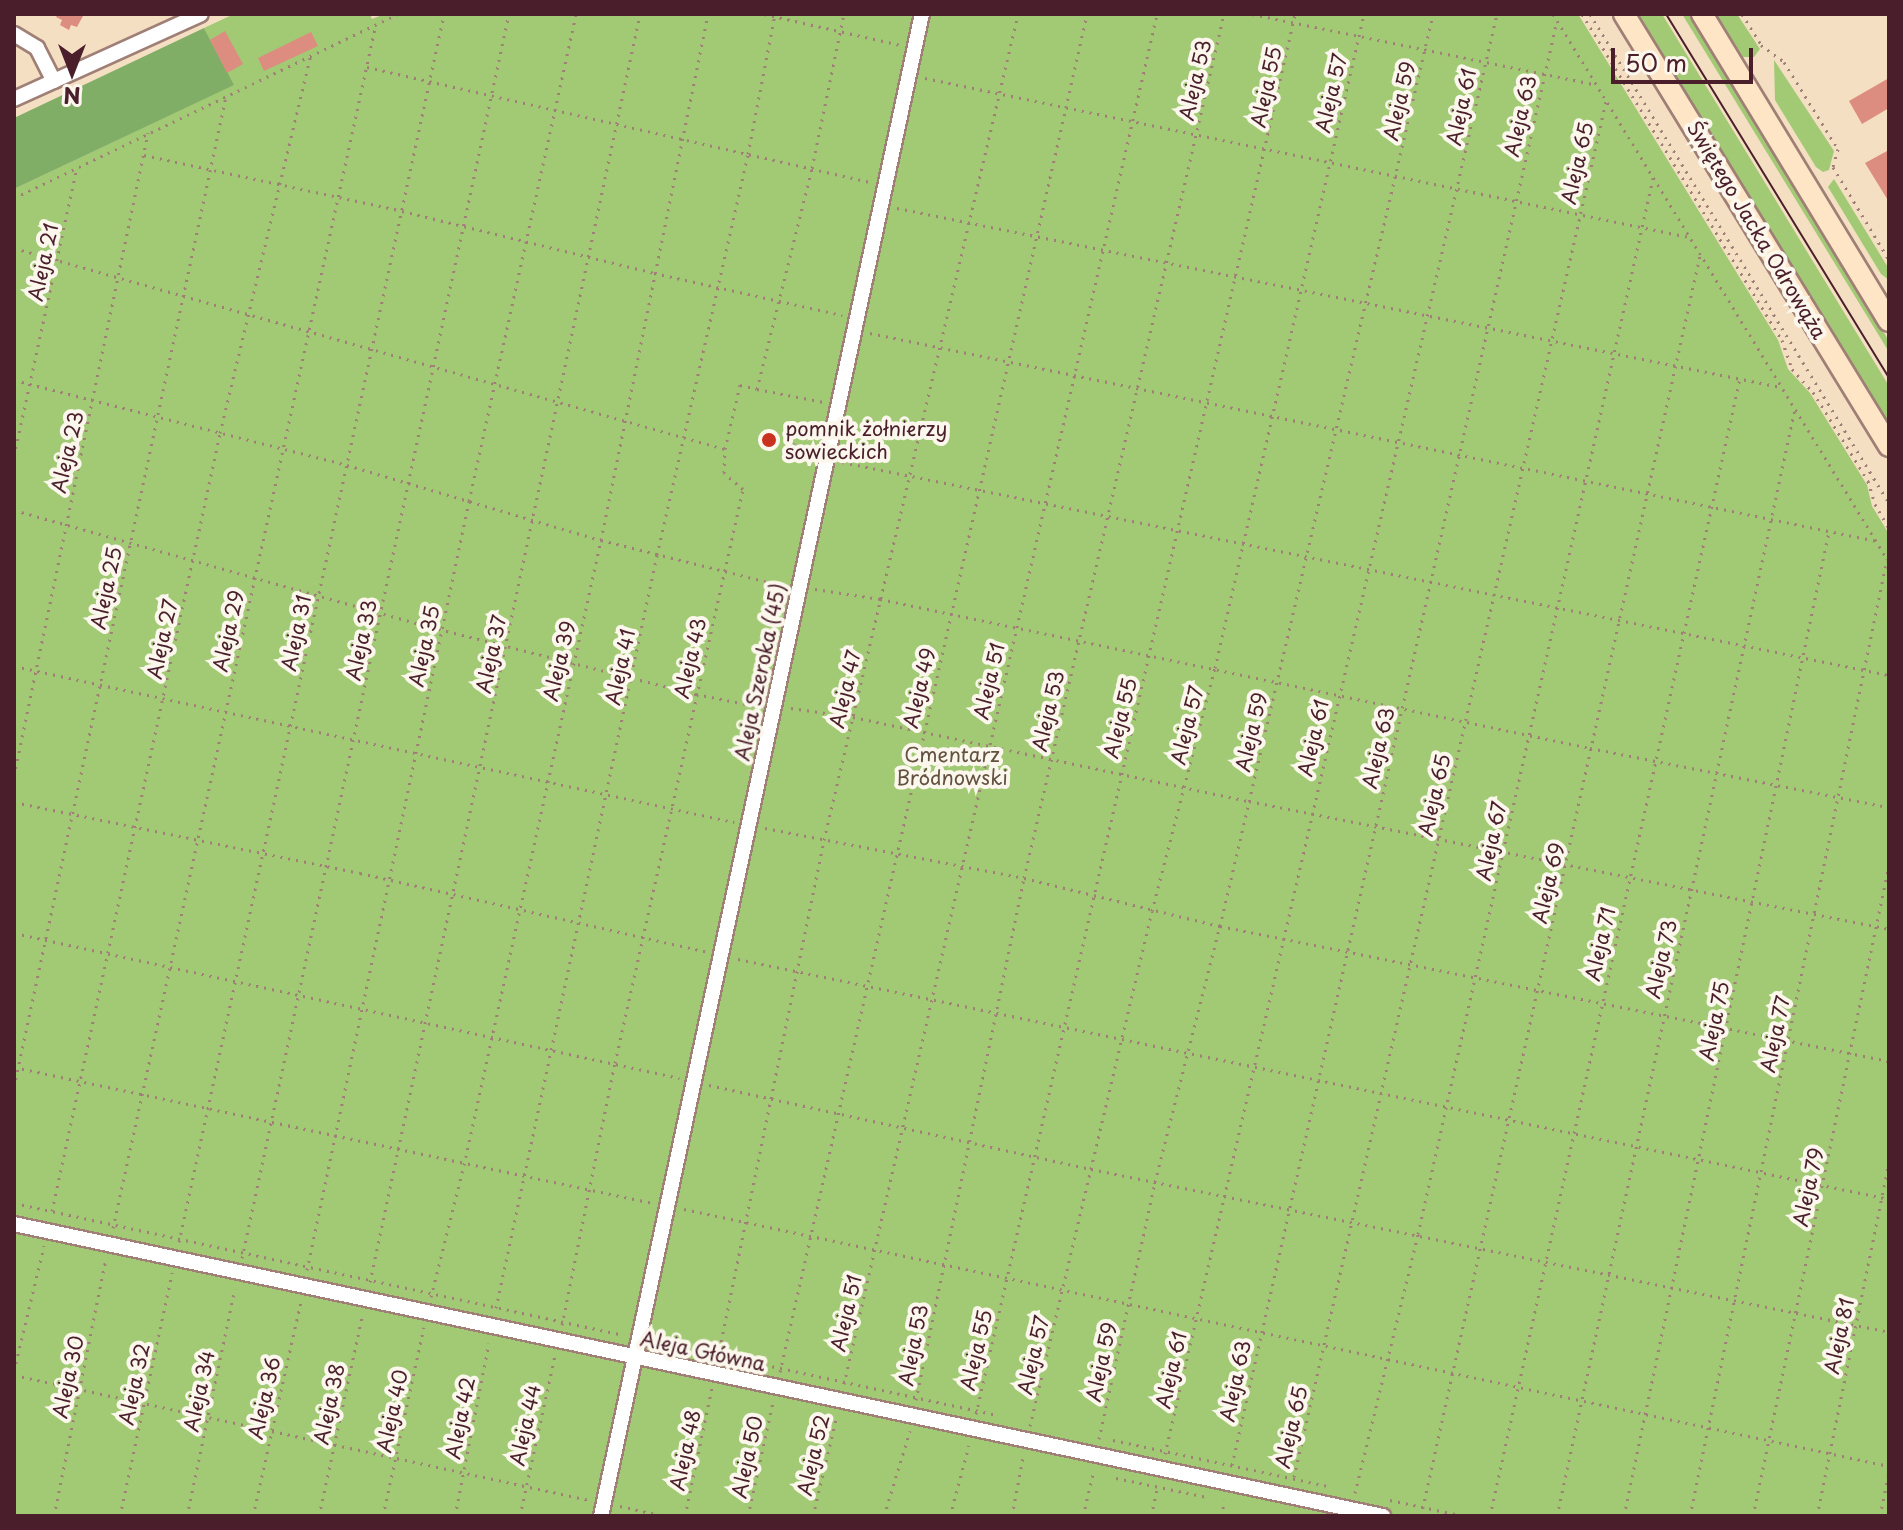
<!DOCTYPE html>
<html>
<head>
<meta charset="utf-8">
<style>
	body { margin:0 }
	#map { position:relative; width:1903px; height:1530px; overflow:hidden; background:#f4dfc2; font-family:"Playpen Sans",sans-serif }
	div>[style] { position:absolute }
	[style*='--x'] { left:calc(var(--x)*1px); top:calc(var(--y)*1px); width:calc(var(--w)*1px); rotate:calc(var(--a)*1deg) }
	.green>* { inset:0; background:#a2ca75 }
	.forest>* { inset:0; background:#81ae66 }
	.building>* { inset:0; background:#dc8d7f }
	.path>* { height:3px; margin-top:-1.5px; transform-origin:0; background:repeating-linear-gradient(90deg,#9f7f76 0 2px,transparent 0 8px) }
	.roads { filter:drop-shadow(2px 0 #9f7f76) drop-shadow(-2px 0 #9f7f76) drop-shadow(0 2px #9f7f76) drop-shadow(0 -2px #9f7f76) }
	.minor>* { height:14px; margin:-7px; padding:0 7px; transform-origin:7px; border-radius:7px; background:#fff }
	.secondary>* { height:20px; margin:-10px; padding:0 10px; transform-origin:10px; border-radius:10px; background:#fee5c5 }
	.tram>* { height:2px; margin:-1px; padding:0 1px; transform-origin:1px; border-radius:1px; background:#4a1f2b }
	.dots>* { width:22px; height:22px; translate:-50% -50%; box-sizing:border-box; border:4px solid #fbf7ec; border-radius:50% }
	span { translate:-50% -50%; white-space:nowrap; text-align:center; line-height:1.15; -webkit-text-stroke:8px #fbf7ec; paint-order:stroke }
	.street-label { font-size:20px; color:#4a1f2b }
	.poi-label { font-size:20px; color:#4a1f2b }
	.left { translate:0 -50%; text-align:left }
	.park-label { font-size:20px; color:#645241 }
	.frame { position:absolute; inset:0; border:16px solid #4a1f2b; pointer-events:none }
	.north { position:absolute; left:32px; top:32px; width:80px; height:80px; -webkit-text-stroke:6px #fbf7ec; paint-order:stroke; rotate:180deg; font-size:22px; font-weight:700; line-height:32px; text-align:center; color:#4a1f2b }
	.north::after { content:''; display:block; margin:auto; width:28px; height:36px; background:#4a1f2b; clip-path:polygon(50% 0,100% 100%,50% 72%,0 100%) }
	.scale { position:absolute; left:1611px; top:48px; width:142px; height:36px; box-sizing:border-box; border:4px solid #4a1f2b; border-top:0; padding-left:10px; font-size:24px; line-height:28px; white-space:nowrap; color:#4a1f2b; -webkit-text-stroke:6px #fbf7ec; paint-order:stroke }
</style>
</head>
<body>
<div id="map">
	<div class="green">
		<i style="clip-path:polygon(234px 14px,370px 14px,372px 19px,384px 14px,1578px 14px,1778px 340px,1788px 369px,1810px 393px,1867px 485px,1872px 506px,1889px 534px,1889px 1516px,14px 1516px,14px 189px,233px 85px,204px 28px)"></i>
		<i style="clip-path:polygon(1638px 14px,1662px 14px,1889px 386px,1889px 425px)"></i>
		<i style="clip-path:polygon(1682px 14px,1689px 14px,1761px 130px,1889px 341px,1889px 352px)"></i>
		<i style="clip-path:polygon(1716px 14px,1737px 14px,1760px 49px,1754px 57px,1743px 57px)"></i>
		<i style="clip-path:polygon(1774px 60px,1834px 151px,1829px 170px,1823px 172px,1816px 167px,1775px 100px)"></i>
		<i style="clip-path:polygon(1834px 179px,1889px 269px,1889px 280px,1881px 274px,1828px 187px)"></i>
	</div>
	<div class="forest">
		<i style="clip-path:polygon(204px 28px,234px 85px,14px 189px,14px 118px)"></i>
	</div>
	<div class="building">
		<i style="clip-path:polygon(58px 14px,84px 14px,77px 27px,71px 25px,69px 30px,60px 25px,62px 20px,56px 17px)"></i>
		<i style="clip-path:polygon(225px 31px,243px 64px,227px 73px,210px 40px)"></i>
		<i style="clip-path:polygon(311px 32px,318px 46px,264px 71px,258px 58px)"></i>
		<i style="clip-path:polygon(1889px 78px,1889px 108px,1862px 124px,1849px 101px)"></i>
		<i style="clip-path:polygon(1889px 150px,1889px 202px,1865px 163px)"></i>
	</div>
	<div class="path">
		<i style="--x:764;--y:14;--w:139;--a:12.8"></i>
		<i style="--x:1252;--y:14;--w:349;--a:11.6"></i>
		<i style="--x:1553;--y:14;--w:643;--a:58.49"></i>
		<i style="--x:1582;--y:14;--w:382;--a:58.5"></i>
		<i style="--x:1782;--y:340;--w:31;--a:71"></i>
		<i style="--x:1792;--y:369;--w:31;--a:48"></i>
		<i style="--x:1813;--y:392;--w:105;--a:58.3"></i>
		<i style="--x:1868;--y:481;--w:24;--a:73"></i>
		<i style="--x:1875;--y:504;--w:28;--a:60"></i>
		<i style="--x:1590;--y:14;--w:573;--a:58.56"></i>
		<i style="--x:1742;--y:14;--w:36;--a:58"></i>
		<i style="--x:1761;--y:45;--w:29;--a:36"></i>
		<i style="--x:1784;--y:62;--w:102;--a:58.2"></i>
		<i style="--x:1838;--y:149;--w:19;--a:106"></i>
		<i style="--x:1833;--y:167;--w:109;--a:58.9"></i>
		<i style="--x:367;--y:67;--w:516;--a:12.88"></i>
		<i style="--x:925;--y:78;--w:780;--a:11.76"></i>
		<i style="--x:144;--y:155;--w:264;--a:12.2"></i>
		<i style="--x:402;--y:211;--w:260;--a:13.8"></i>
		<i style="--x:654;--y:273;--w:193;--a:12.6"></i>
		<i style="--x:14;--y:198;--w:426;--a:-25.6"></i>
		<i style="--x:897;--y:208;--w:902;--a:11.45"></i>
		<i style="--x:14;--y:248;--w:739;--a:15.79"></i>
		<i style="--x:870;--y:333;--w:1028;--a:11.67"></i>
		<i style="--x:14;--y:380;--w:344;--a:14.3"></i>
		<i style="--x:347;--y:465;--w:265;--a:16.5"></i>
		<i style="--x:601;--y:540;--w:189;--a:14.1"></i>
		<i style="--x:757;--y:389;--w:68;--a:11"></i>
		<i style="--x:769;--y:440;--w:44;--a:10.5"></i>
		<i style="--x:14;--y:456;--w:296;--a:-77.7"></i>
		<i style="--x:842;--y:462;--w:1068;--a:11.5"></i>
		<i style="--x:14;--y:510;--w:425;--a:15.7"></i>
		<i style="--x:423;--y:625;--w:282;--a:14.2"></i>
		<i style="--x:696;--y:694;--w:61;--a:11.3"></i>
		<i style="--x:815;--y:589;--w:66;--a:8.7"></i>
		<i style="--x:880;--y:599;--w:725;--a:11.85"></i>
		<i style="--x:1590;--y:748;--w:305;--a:11.2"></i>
		<i style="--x:14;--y:666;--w:737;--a:12.23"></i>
		<i style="--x:791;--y:708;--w:63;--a:8.3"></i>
		<i style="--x:853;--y:717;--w:405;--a:12"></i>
		<i style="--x:1249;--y:801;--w:653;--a:11.31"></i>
		<i style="--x:14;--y:776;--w:657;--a:-78.23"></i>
		<i style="--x:14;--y:802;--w:353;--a:11.6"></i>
		<i style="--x:360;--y:873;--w:356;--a:12.8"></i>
		<i style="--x:765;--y:828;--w:264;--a:10.9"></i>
		<i style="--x:1024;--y:878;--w:202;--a:13.8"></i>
		<i style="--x:1220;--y:926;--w:682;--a:11.41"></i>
		<i style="--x:14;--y:933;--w:681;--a:12.3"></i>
		<i style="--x:738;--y:959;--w:1176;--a:11.78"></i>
		<i style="--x:14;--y:1067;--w:653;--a:12.02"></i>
		<i style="--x:709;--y:1085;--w:391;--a:12.4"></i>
		<i style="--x:1091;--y:1169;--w:814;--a:11.54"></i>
		<i style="--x:14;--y:1087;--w:1013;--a:-77.92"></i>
		<i style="--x:14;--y:1203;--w:624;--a:12.21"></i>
		<i style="--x:684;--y:1209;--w:1232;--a:12.04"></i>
		<i style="--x:52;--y:1211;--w:796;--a:-77.81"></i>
		<i style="--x:220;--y:433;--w:389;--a:-76.5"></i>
		<i style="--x:113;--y:1228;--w:1232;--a:-77.68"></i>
		<i style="--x:179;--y:1242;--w:1256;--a:-77.82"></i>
		<i style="--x:242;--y:1258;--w:1272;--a:-77.89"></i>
		<i style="--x:307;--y:1270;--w:786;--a:-78.1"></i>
		<i style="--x:469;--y:501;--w:499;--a:-77.6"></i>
		<i style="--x:370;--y:1282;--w:1296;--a:-77.98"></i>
		<i style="--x:431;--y:1297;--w:136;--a:-76"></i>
		<i style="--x:464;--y:1165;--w:640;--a:-77.64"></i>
		<i style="--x:601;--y:540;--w:537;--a:-78.5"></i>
		<i style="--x:496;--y:1308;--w:770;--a:-77.93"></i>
		<i style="--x:657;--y:555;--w:411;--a:-77.2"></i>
		<i style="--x:748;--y:154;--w:143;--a:-79.1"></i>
		<i style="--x:562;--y:1325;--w:267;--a:-78.6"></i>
		<i style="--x:615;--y:1063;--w:588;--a:-77.43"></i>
		<i style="--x:743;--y:489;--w:25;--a:-140"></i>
		<i style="--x:724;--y:473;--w:24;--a:-88"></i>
		<i style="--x:725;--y:449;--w:66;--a:-76.8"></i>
		<i style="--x:740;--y:385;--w:17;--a:13"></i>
		<i style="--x:757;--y:389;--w:228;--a:-76"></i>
		<i style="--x:812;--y:168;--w:157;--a:-78.3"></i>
		<i style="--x:655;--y:1341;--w:349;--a:12.2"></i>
		<i style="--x:718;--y:1357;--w:528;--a:-78.41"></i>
		<i style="--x:824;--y:840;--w:848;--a:-76.78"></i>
		<i style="--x:14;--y:1371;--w:129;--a:-76.5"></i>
		<i style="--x:780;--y:1372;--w:1392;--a:-77.26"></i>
		<i style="--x:14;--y:1375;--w:588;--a:12.26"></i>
		<i style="--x:844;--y:1384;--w:1405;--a:-77.13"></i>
		<i style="--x:916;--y:1400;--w:533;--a:-78.31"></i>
		<i style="--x:1024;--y:878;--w:887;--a:-76.97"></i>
		<i style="--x:976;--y:1414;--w:1436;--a:-77.16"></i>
		<i style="--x:1030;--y:1426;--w:529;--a:-76.67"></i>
		<i style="--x:1152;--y:911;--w:251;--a:-75.5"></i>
		<i style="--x:1215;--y:668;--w:671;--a:-77.17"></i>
		<i style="--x:1099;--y:1439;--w:263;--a:-77.7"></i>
		<i style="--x:1155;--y:1182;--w:264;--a:-75.8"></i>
		<i style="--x:1220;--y:926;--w:937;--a:-76.85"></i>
		<i style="--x:1113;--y:1440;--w:220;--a:12.1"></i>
		<i style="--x:1165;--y:1454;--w:1478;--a:-77.02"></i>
		<i style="--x:1232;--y:1465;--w:1480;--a:-77.32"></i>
		<i style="--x:1294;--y:1477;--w:1411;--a:-77.22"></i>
		<i style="--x:1116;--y:1478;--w:93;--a:11.8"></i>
		<i style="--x:1355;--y:1493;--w:267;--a:-76.3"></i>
		<i style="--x:1418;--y:1234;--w:1082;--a:-77.45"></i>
		<i style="--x:1390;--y:1500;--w:76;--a:12.2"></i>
		<i style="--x:620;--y:1506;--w:45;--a:12.8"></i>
		<i style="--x:14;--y:1513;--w:12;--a:14"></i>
		<i style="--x:54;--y:1516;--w:262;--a:-78.6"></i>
		<i style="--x:120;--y:1516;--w:249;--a:-77.9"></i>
		<i style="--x:187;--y:1516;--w:232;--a:-78.1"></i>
		<i style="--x:253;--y:1516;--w:220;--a:-77.4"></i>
		<i style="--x:319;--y:1516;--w:204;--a:-77.8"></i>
		<i style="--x:383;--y:1516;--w:193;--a:-77.8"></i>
		<i style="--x:455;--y:1516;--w:176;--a:-78.9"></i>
		<i style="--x:520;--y:1516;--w:165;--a:-77.7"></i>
		<i style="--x:685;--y:1516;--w:131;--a:-78.1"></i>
		<i style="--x:748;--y:1516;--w:117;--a:-77.6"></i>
		<i style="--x:813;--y:1516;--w:104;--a:-76.6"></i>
		<i style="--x:884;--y:1516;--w:89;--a:-73"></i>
		<i style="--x:950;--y:1516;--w:73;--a:-75"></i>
		<i style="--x:1012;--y:1516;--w:60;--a:-79.4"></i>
		<i style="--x:1083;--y:1516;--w:47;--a:-76.6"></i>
		<i style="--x:1151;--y:1516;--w:32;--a:-77"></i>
		<i style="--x:1221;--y:1516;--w:16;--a:-76"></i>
		<i style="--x:1421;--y:1516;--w:1291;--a:-77.52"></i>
		<i style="--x:1490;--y:1516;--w:1165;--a:-77.61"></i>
		<i style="--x:1557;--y:1516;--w:1132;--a:-77.87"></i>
		<i style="--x:1624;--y:1516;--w:1006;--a:-78.24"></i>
		<i style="--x:1690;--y:1516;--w:977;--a:-78.37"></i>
		<i style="--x:1753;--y:1516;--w:665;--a:-78.2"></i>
		<i style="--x:1817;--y:1516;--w:361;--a:-78.5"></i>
		<i style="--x:1880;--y:1516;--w:45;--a:-78.4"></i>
	</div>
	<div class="roads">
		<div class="minor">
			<i style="--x:14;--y:34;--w:27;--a:31"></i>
			<i style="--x:37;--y:48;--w:37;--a:63"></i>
			<i style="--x:14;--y:99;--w:205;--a:-24.4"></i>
			<i style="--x:14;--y:1224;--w:1400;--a:12.04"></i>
			<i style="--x:601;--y:1516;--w:1536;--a:-77.94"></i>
		</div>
		<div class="secondary">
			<i style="--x:1624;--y:14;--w:507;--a:58.47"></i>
			<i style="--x:1702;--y:14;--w:359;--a:58.7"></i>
		</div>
	</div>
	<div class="tram">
		<i style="--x:1666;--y:14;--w:427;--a:58.5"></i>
	</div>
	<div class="dots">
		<i style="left:769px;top:440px;background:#c8321e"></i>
	</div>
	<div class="street-label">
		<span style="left:1195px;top:80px;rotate:-77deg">Aleja 53</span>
		<span style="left:1266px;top:87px;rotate:-78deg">Aleja 55</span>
		<span style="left:1331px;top:93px;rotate:-77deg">Aleja 57</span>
		<span style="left:1399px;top:101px;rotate:-77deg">Aleja 59</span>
		<span style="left:1461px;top:107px;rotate:-78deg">Aleja 61</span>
		<span style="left:1520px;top:116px;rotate:-77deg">Aleja 63</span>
		<span style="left:1577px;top:163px;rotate:-77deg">Aleja 65</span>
		<span style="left:1757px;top:230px;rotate:59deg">Świętego Jacka Odrowąża</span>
		<span style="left:43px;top:262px;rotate:-78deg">Aleja 21</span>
		<span style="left:67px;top:452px;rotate:-77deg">Aleja 23</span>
		<span style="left:106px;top:588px;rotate:-78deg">Aleja 25</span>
		<span style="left:228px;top:631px;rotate:-78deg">Aleja 29</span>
		<span style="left:296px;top:633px;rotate:-78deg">Aleja 31</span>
		<span style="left:162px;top:639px;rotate:-78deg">Aleja 27</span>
		<span style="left:361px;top:640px;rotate:-78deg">Aleja 33</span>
		<span style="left:424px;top:646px;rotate:-78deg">Aleja 35</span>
		<span style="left:491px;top:654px;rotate:-78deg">Aleja 37</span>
		<span style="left:690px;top:658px;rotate:-77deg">Aleja 43</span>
		<span style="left:559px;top:661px;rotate:-77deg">Aleja 39</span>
		<span style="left:620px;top:667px;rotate:-78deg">Aleja 41</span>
		<span style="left:760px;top:672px;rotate:-78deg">Aleja Szeroka (45)</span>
		<span style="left:989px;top:681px;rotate:-77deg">Aleja 51</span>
		<span style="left:919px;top:688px;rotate:-77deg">Aleja 49</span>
		<span style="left:845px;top:689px;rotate:-77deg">Aleja 47</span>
		<span style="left:1048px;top:711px;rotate:-77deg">Aleja 53</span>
		<span style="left:1120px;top:718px;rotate:-76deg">Aleja 55</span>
		<span style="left:1187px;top:725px;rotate:-76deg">Aleja 57</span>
		<span style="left:1251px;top:732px;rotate:-77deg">Aleja 59</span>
		<span style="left:1313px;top:738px;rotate:-77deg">Aleja 61</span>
		<span style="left:1378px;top:748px;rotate:-77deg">Aleja 63</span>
		<span style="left:1434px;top:795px;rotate:-77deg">Aleja 65</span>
		<span style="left:1491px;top:841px;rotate:-78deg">Aleja 67</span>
		<span style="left:1548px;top:883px;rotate:-77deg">Aleja 69</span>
		<span style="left:1600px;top:944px;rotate:-77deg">Aleja 71</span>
		<span style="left:1661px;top:959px;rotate:-77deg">Aleja 73</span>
		<span style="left:1714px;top:1021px;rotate:-78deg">Aleja 75</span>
		<span style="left:1775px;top:1034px;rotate:-78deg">Aleja 77</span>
		<span style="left:1808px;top:1187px;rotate:-78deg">Aleja 79</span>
		<span style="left:846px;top:1313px;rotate:-77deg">Aleja 51</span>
		<span style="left:1839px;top:1336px;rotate:-78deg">Aleja 81</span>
		<span style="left:913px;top:1345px;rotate:-79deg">Aleja 53</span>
		<span style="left:976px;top:1350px;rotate:-77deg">Aleja 55</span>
		<span style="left:703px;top:1351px;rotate:12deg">Aleja Główna</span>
		<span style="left:1033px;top:1355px;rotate:-77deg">Aleja 57</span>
		<span style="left:1101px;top:1362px;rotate:-78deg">Aleja 59</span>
		<span style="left:1171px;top:1370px;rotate:-77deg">Aleja 61</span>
		<span style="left:68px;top:1377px;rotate:-78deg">Aleja 30</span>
		<span style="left:1235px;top:1381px;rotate:-78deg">Aleja 63</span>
		<span style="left:134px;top:1384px;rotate:-78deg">Aleja 32</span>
		<span style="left:199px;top:1391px;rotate:-78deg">Aleja 34</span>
		<span style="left:264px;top:1398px;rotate:-77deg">Aleja 36</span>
		<span style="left:329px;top:1404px;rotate:-78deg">Aleja 38</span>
		<span style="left:392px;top:1411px;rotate:-78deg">Aleja 40</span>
		<span style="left:460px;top:1418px;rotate:-79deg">Aleja 42</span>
		<span style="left:525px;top:1425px;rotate:-78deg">Aleja 44</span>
		<span style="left:1291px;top:1427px;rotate:-77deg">Aleja 65</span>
		<span style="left:685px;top:1450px;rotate:-78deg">Aleja 48</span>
		<span style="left:813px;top:1455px;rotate:-77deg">Aleja 52</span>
		<span style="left:747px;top:1457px;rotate:-78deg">Aleja 50</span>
	</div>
	<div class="poi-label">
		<span class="left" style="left:785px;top:440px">pomnik żołnierzy<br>sowieckich</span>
	</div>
	<div class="park-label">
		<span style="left:952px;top:766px">Cmentarz<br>Bródnowski</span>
	</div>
	<div class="frame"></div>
	<div class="north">N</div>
	<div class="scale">50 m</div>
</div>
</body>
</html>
